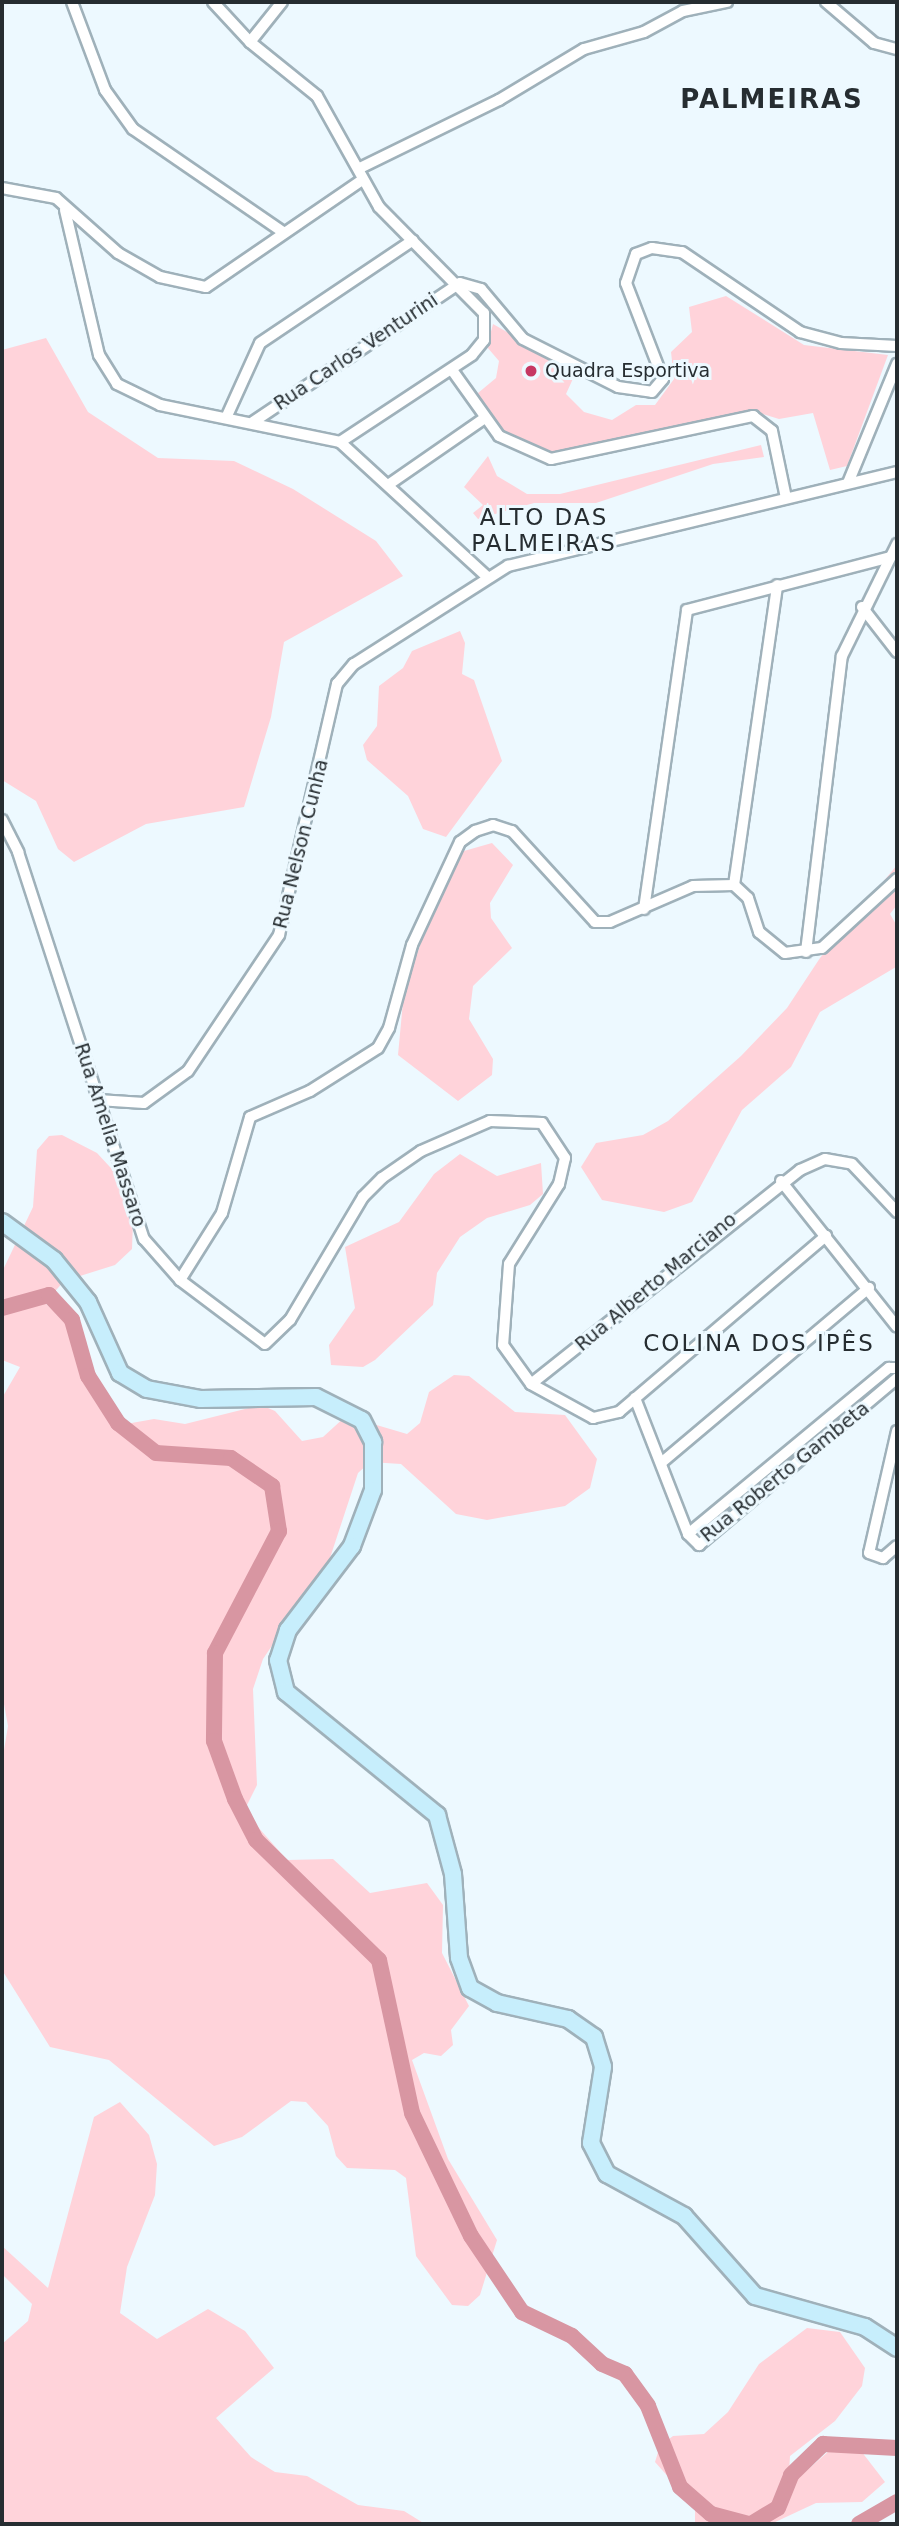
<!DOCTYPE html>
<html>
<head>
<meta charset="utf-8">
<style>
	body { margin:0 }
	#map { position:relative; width:899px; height:2526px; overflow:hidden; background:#edf9ff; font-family:"DejaVu Sans",sans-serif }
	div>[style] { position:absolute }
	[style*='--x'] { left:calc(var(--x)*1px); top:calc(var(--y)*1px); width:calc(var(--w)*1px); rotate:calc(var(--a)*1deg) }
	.green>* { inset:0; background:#ffd3da }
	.river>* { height:16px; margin:-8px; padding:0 8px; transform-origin:8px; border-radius:8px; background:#d896a2 }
	.roads { filter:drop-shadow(2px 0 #9fb1ba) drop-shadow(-2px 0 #9fb1ba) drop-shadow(0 2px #9fb1ba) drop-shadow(0 -2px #9fb1ba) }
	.street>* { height:10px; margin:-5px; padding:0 5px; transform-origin:5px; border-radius:5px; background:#fff }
	.secondary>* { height:16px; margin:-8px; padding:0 8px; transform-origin:8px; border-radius:8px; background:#c7eefc }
	.dots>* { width:19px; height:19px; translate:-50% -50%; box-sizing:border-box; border:4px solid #edf9ff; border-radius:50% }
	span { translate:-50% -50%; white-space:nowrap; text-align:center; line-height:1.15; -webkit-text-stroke:6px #edf9ff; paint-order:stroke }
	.street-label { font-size:19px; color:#262d31 }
	.poi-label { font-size:19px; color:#262d31 }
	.left { translate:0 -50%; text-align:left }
	.quarter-label { font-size:23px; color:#262d31; letter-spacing:2px }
	.district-label { font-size:26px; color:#262d31; font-weight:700; letter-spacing:2px }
	.frame { position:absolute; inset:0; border:4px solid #262d31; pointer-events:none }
</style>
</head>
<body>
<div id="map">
	<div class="green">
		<i style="clip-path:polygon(726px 296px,804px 345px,888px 355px,847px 466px,830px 470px,813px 413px,779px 419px,753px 411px,550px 455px,498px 431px,472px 398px,496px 378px,499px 361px,487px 347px,493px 324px,576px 372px,566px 394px,584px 412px,612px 420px,636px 405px,655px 405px,674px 379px,671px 352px,692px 332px,689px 307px)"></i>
		<i style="clip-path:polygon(46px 338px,88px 412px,158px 458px,234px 461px,293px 489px,376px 541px,403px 576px,284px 642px,271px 717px,244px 807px,146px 824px,74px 862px,58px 849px,36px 801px,2px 780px,2px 350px)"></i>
		<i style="clip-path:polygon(761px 445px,764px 457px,713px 464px,596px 503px,534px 503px,478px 519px,473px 513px,483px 505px,464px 487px,488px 456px,497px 476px,527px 494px,560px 494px)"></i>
		<i style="clip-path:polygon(460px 631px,465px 643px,462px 674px,474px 680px,502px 761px,446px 837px,423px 829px,408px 796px,367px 760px,363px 745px,377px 726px,379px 686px,403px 668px,412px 651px)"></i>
		<i style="clip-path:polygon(492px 843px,513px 865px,490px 903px,491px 918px,512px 948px,473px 986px,469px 1019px,493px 1059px,492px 1075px,458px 1101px,398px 1055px,404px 991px,448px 865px,464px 851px)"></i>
		<i style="clip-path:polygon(897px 865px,897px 905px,890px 914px,897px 926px,896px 967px,820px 1012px,791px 1067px,742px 1110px,692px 1202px,664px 1212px,602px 1200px,581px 1167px,596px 1143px,643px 1135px,668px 1121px,741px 1056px,787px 1008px,820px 958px)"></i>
		<i style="clip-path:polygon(62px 1135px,97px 1153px,134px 1193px,132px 1249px,115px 1265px,64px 1281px,45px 1303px,86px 1340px,95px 1401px,110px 1417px,126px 1424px,154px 1419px,185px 1424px,261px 1405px,275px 1411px,302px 1441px,323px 1437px,346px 1416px,407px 1434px,420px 1423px,429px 1392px,454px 1375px,469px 1376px,515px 1412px,565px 1415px,597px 1459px,590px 1488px,565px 1506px,487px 1520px,456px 1514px,401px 1464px,370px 1462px,358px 1473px,329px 1561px,263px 1659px,253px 1689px,257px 1785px,244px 1811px,287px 1860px,333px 1859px,370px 1893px,427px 1883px,443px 1905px,442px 1953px,469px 2006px,451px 2030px,453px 2045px,441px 2056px,424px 2053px,412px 2060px,448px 2159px,497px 2240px,480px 2295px,468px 2306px,452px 2305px,416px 2256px,406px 2178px,395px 2170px,347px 2168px,336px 2156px,328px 2126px,306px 2102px,291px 2101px,242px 2137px,214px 2146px,109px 2060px,50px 2047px,2px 1970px,2px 1762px,8px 1726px,2px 1693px,2px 1398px,20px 1367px,2px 1360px,2px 1272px,33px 1207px,37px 1150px,49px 1136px)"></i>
		<i style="clip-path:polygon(460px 1154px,497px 1176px,541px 1163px,543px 1194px,530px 1205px,487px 1218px,460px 1237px,437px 1273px,433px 1305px,375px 1360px,363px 1367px,331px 1365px,329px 1345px,355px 1308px,345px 1247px,399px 1222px,434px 1174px)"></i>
		<i style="clip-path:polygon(120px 2102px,149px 2135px,157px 2164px,155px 2195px,127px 2267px,120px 2313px,157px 2339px,208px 2309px,245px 2331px,274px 2368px,216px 2418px,251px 2457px,275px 2472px,307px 2476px,358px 2505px,404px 2511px,425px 2524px,2px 2524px,2px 2344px,28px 2321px,32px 2304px,2px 2274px,2px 2246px,48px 2288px,94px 2117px)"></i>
		<i style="clip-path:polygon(807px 2328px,840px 2332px,865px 2368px,862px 2386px,835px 2421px,790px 2456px,789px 2472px,804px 2473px,829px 2451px,858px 2447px,885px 2482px,862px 2502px,816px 2503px,771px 2524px,695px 2524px,695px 2507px,655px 2462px,660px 2446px,673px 2436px,704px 2434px,728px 2412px,759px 2364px)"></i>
	</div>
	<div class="river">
		<i style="--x:2;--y:1308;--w:49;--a:-15.5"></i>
		<i style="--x:49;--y:1295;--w:34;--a:47"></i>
		<i style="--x:72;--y:1320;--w:58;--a:74.1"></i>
		<i style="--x:88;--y:1376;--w:56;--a:57.4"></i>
		<i style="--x:118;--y:1423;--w:48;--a:38.3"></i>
		<i style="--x:156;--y:1453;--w:75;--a:3.8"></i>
		<i style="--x:231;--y:1458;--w:50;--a:34.3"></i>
		<i style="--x:272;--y:1486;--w:46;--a:81.2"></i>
		<i style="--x:279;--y:1531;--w:138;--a:117.7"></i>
		<i style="--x:215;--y:1653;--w:88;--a:90.7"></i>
		<i style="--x:214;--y:1741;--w:62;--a:70.1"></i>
		<i style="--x:235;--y:1799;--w:46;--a:62.9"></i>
		<i style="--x:256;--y:1840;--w:172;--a:44.3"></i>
		<i style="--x:379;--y:1960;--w:157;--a:77.8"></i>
		<i style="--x:412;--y:2113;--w:136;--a:64.4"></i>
		<i style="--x:471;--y:2236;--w:92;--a:56.1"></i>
		<i style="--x:522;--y:2312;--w:55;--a:25.6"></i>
		<i style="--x:572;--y:2336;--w:41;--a:43"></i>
		<i style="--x:602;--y:2364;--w:25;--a:23"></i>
		<i style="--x:625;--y:2374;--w:39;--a:54"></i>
		<i style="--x:648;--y:2406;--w:87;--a:68.4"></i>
		<i style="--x:680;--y:2487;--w:41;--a:41.1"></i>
		<i style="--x:711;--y:2514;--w:38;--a:15"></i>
		<i style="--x:751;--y:2524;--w:31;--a:-31"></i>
		<i style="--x:778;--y:2508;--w:35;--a:-68"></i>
		<i style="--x:791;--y:2475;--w:45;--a:-44.1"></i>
		<i style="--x:823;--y:2444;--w:74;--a:3.1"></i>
		<i style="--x:859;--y:2524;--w:44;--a:-30.1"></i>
	</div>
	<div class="roads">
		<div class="street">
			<i style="--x:72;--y:2;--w:94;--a:69.4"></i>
			<i style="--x:105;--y:90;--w:48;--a:54.3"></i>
			<i style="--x:133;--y:129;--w:182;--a:34.5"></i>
			<i style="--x:213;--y:2;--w:54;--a:47.2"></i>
			<i style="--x:250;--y:42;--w:86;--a:38.9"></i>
			<i style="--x:317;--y:96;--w:127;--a:60.8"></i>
			<i style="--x:379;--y:207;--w:149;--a:45.3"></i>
			<i style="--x:484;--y:313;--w:27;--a:90"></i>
			<i style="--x:484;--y:340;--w:19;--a:129"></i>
			<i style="--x:472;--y:355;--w:158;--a:146.6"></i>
			<i style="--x:826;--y:2;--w:63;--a:40.5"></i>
			<i style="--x:874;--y:43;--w:24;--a:15"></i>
			<i style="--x:250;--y:42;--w:51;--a:-51.3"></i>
			<i style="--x:362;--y:167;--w:153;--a:-26.1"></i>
			<i style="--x:499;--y:100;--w:99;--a:-31"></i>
			<i style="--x:584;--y:49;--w:62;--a:-15.8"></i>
			<i style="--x:644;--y:32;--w:44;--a:-28.3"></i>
			<i style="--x:683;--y:11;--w:45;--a:-11.6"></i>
			<i style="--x:2;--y:188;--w:55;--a:10.5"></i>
			<i style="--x:56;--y:198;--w:83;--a:41.6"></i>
			<i style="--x:118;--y:253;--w:48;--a:29.7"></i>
			<i style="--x:160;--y:277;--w:47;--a:12.3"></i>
			<i style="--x:206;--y:287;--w:189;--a:-34.4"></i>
			<i style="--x:65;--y:210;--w:149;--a:76.8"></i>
			<i style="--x:99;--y:355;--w:34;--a:58"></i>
			<i style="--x:117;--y:384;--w:48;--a:26"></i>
			<i style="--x:160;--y:405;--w:184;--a:11.6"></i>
			<i style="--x:340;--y:442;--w:198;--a:42.5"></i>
			<i style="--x:452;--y:370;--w:81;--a:54.5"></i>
			<i style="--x:499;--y:436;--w:57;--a:23.9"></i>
			<i style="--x:551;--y:459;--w:207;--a:-12"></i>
			<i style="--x:753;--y:416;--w:24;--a:38"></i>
			<i style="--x:772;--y:431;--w:68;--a:78.2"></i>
			<i style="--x:226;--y:418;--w:82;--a:-65.6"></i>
			<i style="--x:260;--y:343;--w:184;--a:-33.9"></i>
			<i style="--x:253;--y:422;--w:249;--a:-33.9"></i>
			<i style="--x:460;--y:283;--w:22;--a:16"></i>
			<i style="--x:481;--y:289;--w:65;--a:50"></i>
			<i style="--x:523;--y:339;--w:106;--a:26.8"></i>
			<i style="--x:618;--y:387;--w:34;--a:8"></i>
			<i style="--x:652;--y:392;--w:17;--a:-50"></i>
			<i style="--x:663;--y:379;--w:103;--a:-111.1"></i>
			<i style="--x:626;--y:283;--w:31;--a:-71"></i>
			<i style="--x:636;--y:254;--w:17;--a:-21"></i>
			<i style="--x:652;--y:248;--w:30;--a:8"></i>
			<i style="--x:682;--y:252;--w:143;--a:34.1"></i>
			<i style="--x:800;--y:332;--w:42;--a:15"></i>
			<i style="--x:841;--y:343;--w:56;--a:3.1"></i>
			<i style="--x:848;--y:483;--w:129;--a:-67.6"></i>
			<i style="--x:388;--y:485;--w:114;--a:-34.7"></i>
			<i style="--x:862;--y:607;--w:57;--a:52.1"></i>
			<i style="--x:2;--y:820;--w:36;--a:63"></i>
			<i style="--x:18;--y:852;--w:407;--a:72"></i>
			<i style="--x:144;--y:1239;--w:55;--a:48.7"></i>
			<i style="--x:180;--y:1280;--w:106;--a:37"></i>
			<i style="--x:265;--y:1344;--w:35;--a:-44"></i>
			<i style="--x:290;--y:1320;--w:143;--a:-59.3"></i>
			<i style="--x:363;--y:1197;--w:27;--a:-45"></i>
			<i style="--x:382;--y:1178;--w:47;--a:-34.7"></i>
			<i style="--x:421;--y:1151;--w:75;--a:-23.5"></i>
			<i style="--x:490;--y:1121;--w:52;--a:2.2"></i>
			<i style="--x:542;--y:1123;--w:42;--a:56.7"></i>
			<i style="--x:565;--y:1158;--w:27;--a:103"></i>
			<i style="--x:559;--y:1184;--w:94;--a:122"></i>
			<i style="--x:509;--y:1264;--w:81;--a:94.2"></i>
			<i style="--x:503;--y:1345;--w:48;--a:54.3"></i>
			<i style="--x:531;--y:1384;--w:71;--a:28.7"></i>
			<i style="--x:593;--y:1418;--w:27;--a:-13"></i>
			<i style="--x:619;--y:1412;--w:272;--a:-40.4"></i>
			<i style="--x:734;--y:885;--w:303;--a:-81.8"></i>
			<i style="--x:644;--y:909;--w:302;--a:-81.8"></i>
			<i style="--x:687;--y:610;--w:210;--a:-14.6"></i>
			<i style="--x:806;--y:952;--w:298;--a:-83.1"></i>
			<i style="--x:842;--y:656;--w:125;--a:-63.8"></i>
			<i style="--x:98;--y:1100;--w:46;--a:3.7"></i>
			<i style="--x:144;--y:1103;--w:54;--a:-36"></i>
			<i style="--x:188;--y:1071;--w:164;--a:-56.2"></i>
			<i style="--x:279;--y:935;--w:258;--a:-77"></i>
			<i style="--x:337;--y:684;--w:26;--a:-50"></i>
			<i style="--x:354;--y:664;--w:183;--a:-32.5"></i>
			<i style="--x:508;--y:566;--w:400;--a:-13.6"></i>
			<i style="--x:781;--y:1181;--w:186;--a:51.5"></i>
			<i style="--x:180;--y:1280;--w:79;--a:-57.9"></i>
			<i style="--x:222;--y:1213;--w:100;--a:-73.7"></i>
			<i style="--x:250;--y:1117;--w:65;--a:-23.4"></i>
			<i style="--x:310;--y:1091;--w:80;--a:-32.3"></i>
			<i style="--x:378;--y:1048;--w:23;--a:-61"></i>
			<i style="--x:389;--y:1028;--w:86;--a:-74.5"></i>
			<i style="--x:412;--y:945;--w:114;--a:-65"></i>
			<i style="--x:460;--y:842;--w:19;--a:-36"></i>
			<i style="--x:475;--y:831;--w:19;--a:-18"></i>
			<i style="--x:493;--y:825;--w:20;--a:18"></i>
			<i style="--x:512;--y:831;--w:123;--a:47.6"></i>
			<i style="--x:595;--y:922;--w:15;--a:0"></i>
			<i style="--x:610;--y:922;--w:90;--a:-23.4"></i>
			<i style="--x:693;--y:886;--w:41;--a:-1.4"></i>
			<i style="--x:734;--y:885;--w:19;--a:43"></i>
			<i style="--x:748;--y:898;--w:36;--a:72"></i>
			<i style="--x:759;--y:932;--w:33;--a:39"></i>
			<i style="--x:785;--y:953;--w:37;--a:-8"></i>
			<i style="--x:822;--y:948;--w:102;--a:-42.6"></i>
			<i style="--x:531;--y:1384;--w:344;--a:-38.5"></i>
			<i style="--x:800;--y:1170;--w:27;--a:-24"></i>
			<i style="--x:825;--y:1159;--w:27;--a:10"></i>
			<i style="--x:852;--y:1164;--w:66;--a:46.8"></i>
			<i style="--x:635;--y:1398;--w:146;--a:68.7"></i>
			<i style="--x:688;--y:1534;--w:16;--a:45"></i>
			<i style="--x:699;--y:1545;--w:259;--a:-40.1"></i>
			<i style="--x:897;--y:1431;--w:125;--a:102.9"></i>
			<i style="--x:869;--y:1553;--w:15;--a:20"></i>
			<i style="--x:883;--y:1558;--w:18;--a:-41"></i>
			<i style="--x:661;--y:1463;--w:272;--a:-40.1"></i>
			<i style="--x:688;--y:1534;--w:261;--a:-39.6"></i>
			<i style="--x:889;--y:1368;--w:8;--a:0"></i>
		</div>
		<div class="secondary">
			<i style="--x:2;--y:1222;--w:64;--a:36.2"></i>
			<i style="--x:54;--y:1260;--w:54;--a:51"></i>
			<i style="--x:88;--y:1302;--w:78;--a:65.7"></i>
			<i style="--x:120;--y:1373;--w:31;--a:31"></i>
			<i style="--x:147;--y:1389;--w:55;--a:10.5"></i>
			<i style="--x:201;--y:1399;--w:115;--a:-1"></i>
			<i style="--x:316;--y:1397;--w:51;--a:26.6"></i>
			<i style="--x:362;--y:1420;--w:25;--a:63"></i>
			<i style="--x:373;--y:1442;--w:48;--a:90"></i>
			<i style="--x:373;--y:1490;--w:60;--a:110.6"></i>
			<i style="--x:352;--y:1546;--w:106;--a:127.3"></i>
			<i style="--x:288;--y:1630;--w:32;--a:108"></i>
			<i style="--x:278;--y:1660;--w:33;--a:76"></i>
			<i style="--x:286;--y:1692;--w:195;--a:39.2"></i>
			<i style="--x:437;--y:1815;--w:61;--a:74.8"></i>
			<i style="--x:453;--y:1874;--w:84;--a:85.9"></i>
			<i style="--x:459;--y:1958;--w:32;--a:70"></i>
			<i style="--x:470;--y:1988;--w:31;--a:29"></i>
			<i style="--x:497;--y:2003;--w:73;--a:12.7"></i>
			<i style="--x:568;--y:2019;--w:32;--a:35"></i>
			<i style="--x:594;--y:2037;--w:31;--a:73"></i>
			<i style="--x:603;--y:2067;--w:77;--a:99"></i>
			<i style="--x:591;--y:2143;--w:35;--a:63"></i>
			<i style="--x:607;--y:2174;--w:88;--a:28.6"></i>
			<i style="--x:684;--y:2216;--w:107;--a:48.4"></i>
			<i style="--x:755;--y:2296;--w:114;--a:15.7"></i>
			<i style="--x:865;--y:2327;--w:38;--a:33"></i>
		</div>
	</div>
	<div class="dots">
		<i style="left:531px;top:371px;background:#c63762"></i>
	</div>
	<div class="street-label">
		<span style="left:356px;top:352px;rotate:-34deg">Rua Carlos Venturini</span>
		<span style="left:301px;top:844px;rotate:-76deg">Rua Nelson Cunha</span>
		<span style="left:110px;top:1135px;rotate:72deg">Rua Amelia Massaro</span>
		<span style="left:656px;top:1282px;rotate:-40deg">Rua Alberto Marciano</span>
		<span style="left:785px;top:1472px;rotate:-39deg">Rua Roberto Gambeta</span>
	</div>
	<div class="poi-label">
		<span class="left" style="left:545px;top:371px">Quadra Esportiva</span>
	</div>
	<div class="quarter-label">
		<span style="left:544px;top:530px">ALTO DAS<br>PALMEIRAS</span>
		<span style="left:759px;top:1343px">COLINA DOS IPÊS</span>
	</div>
	<div class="district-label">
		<span style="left:772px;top:100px">PALMEIRAS</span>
	</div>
	<div class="frame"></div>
</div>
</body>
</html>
